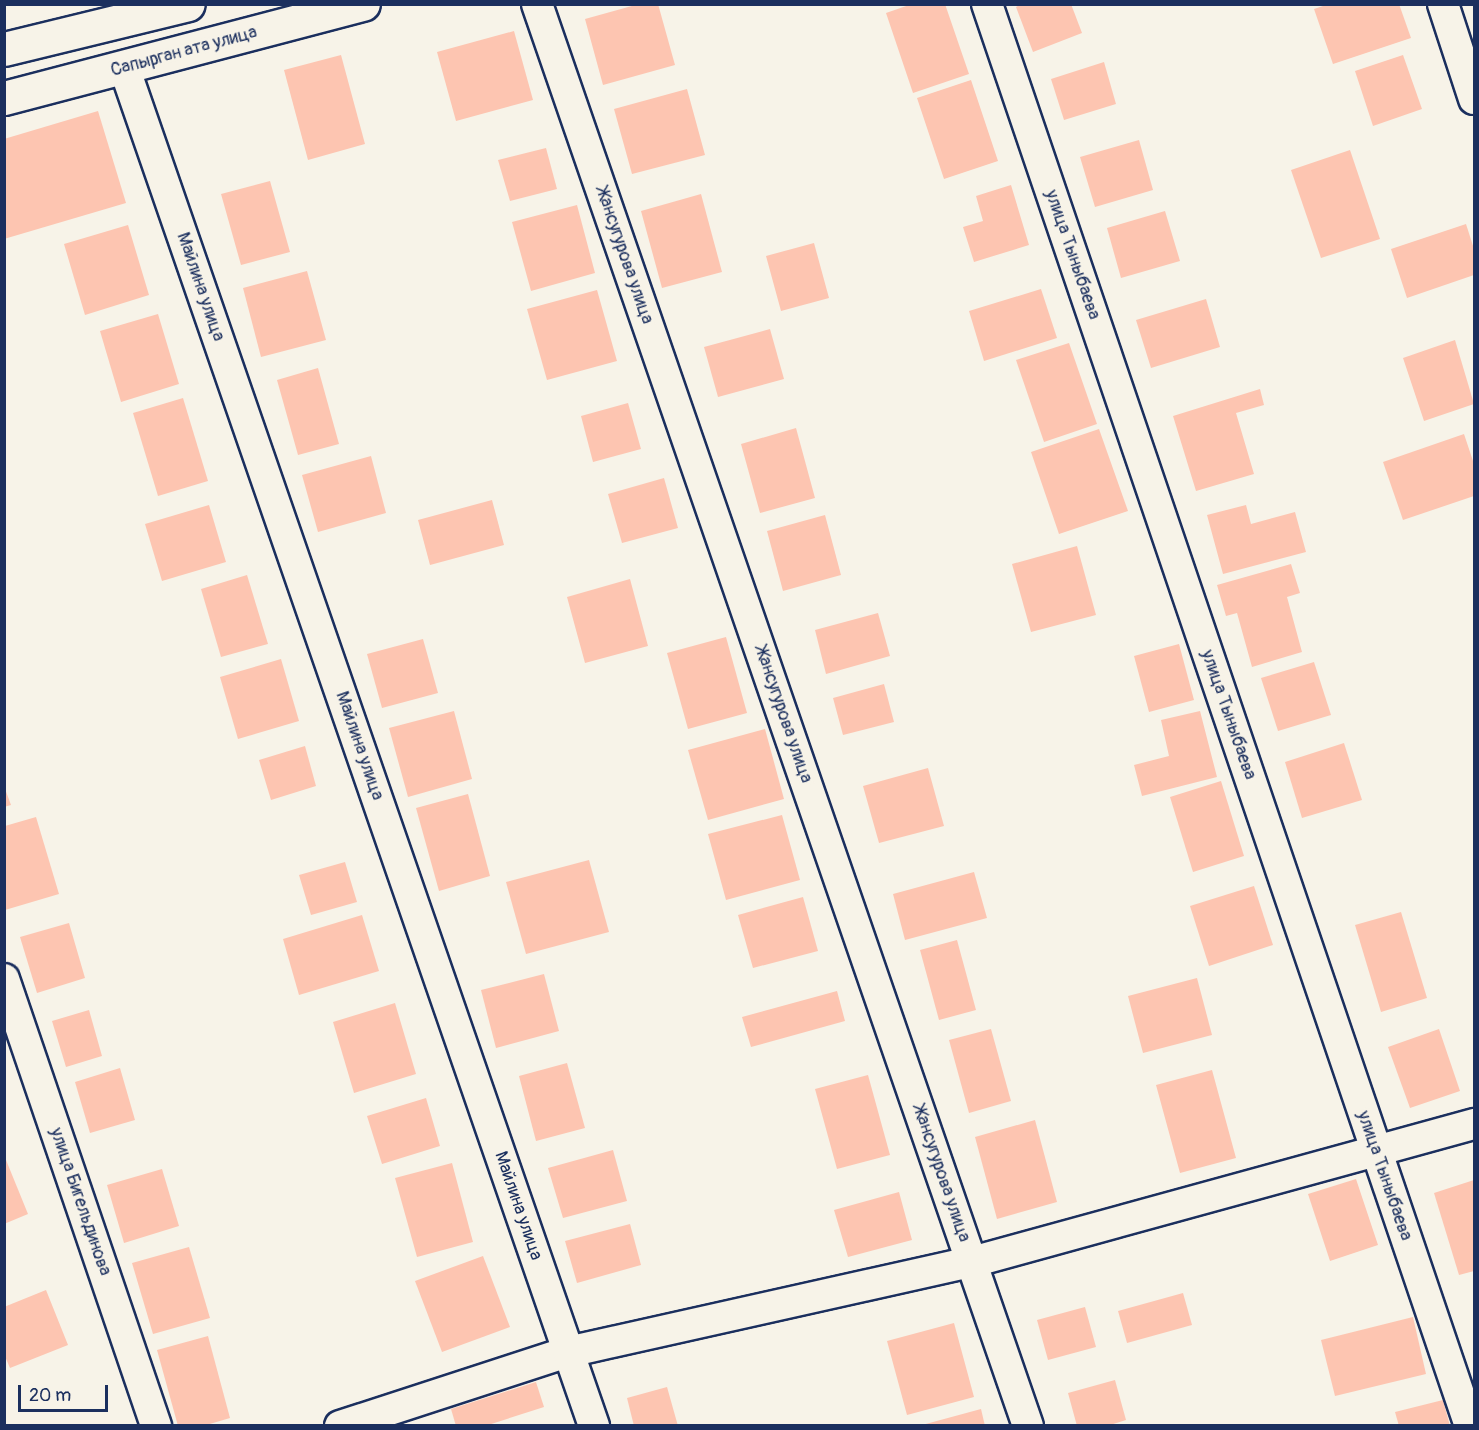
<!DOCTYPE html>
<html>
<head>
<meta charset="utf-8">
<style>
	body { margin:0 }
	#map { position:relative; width:1479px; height:1430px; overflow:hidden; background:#f7f3e8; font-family:Pangolin,sans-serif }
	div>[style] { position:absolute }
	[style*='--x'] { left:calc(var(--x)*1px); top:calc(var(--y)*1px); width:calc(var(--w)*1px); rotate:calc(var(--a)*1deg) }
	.building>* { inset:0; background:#fdc5b1 }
	.roads { filter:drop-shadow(2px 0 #1b2f5e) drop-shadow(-2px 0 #1b2f5e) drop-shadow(0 2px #1b2f5e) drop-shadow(0 -2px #1b2f5e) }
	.street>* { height:30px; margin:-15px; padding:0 15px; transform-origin:15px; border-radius:15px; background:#f7f3e8 }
	.primary>* { height:33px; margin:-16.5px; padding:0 16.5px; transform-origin:16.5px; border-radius:16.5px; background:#f7f3e8 }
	span { translate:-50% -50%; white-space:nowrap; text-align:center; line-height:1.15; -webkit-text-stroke:5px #f7f3e8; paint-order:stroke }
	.street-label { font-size:18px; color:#1b2f5e }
	.frame { position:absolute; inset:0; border:6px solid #1b2f5e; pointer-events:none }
	.scale { position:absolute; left:18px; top:1385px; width:90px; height:27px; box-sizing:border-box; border:3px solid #1b2f5e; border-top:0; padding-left:8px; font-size:18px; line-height:21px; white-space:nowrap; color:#1b2f5e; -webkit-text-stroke:4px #f7f3e8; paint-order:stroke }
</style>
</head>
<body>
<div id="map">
	<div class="building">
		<i style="clip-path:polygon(639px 4px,658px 4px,675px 65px,603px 85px,585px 19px)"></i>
		<i style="clip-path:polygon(912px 4px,945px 4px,969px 74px,913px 93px,886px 13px)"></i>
		<i style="clip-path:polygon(1021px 4px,1071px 4px,1082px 33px,1033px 52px,1016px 7px)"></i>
		<i style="clip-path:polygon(1329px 4px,1399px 4px,1411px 38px,1333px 64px,1314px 9px)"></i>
		<i style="clip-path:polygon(514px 31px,533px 100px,456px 121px,437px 52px)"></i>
		<i style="clip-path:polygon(341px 55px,365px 144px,308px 160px,284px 70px)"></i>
		<i style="clip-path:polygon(1403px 55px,1422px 109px,1373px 126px,1355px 71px)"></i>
		<i style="clip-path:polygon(1104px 62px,1116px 104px,1064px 120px,1051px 79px)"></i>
		<i style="clip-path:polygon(971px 80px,998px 161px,944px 179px,917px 98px)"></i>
		<i style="clip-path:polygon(687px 89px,705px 155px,632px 174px,614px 109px)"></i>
		<i style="clip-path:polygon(98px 111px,126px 203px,4px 239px,4px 139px)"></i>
		<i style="clip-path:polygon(1139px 140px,1153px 190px,1095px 207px,1080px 157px)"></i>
		<i style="clip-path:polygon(546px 148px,557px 189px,510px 201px,498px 160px)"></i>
		<i style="clip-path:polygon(1350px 150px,1380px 239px,1321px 258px,1291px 170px)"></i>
		<i style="clip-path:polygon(270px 181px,290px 252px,241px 265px,221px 194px)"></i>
		<i style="clip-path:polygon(1011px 185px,1029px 245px,974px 262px,963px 227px,983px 221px,976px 196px)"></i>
		<i style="clip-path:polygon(701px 194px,722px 272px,662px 288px,641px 211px)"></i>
		<i style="clip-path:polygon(577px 205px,595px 273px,531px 291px,512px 222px)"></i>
		<i style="clip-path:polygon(1165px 211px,1180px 261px,1121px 278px,1107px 228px)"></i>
		<i style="clip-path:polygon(1466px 224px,1474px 249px,1474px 275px,1407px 298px,1391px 249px)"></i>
		<i style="clip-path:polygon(128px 225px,149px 295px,85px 315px,64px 244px)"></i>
		<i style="clip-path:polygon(814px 243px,829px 298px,781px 311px,766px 256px)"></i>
		<i style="clip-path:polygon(307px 271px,326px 340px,261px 357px,243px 288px)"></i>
		<i style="clip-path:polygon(1041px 289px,1057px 338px,984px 361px,969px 311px)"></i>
		<i style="clip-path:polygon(597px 290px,617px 361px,547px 380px,527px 309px)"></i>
		<i style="clip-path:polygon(1206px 299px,1220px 347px,1151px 368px,1136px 320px)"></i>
		<i style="clip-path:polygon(158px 314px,179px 384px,121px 402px,100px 331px)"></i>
		<i style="clip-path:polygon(770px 329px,784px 379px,718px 397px,704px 347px)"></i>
		<i style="clip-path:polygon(1455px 340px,1474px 404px,1424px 421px,1403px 358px)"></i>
		<i style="clip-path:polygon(1069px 343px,1097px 424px,1044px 442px,1016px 360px)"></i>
		<i style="clip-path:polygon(318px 368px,339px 444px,298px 455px,277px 380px)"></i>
		<i style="clip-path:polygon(1260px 389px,1264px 405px,1236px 413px,1254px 474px,1196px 491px,1173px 416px)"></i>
		<i style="clip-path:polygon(183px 398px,208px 481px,158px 496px,133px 413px)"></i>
		<i style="clip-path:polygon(628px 403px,641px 449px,593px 462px,581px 416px)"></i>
		<i style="clip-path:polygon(796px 428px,815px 498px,760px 513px,741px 444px)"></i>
		<i style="clip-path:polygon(1099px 429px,1128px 511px,1059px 534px,1031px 452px)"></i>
		<i style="clip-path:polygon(1464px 434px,1474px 464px,1474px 496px,1403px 520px,1383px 462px)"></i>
		<i style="clip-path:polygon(371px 456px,386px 513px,318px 532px,302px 475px)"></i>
		<i style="clip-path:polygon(664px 478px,678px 528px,622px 543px,608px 494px)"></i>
		<i style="clip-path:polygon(492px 500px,504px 545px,430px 565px,418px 520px)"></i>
		<i style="clip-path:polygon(209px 505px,226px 562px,162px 581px,145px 524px)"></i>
		<i style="clip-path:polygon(1246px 505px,1251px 524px,1295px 512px,1306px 552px,1223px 574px,1207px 515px)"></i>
		<i style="clip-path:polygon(825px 515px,841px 575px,783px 591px,767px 531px)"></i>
		<i style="clip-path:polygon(1077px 546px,1096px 615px,1031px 632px,1012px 564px)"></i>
		<i style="clip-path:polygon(1291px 564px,1300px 593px,1287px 597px,1302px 652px,1252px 667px,1237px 613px,1226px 616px,1217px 585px)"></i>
		<i style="clip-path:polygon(247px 575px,268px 644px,221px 657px,201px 589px)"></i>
		<i style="clip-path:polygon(630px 579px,648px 646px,585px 663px,567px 597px)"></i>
		<i style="clip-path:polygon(878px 613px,890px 656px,826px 674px,815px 630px)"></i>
		<i style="clip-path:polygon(726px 637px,747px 713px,688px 729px,667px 653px)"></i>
		<i style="clip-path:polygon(423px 639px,438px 693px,382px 708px,367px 654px)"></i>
		<i style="clip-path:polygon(1179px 644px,1194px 700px,1149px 712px,1134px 656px)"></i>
		<i style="clip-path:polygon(281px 659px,299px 721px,238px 739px,220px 677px)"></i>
		<i style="clip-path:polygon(1314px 662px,1331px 715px,1278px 731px,1261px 678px)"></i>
		<i style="clip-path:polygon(884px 684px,894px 722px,843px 735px,833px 698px)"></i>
		<i style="clip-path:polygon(454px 711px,472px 779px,408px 797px,389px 728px)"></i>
		<i style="clip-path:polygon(1200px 711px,1217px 777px,1142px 796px,1134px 765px,1169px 756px,1161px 720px)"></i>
		<i style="clip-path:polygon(765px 729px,784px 799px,708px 820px,688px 750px)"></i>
		<i style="clip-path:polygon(1344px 743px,1362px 800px,1302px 818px,1285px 762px)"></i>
		<i style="clip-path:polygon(305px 746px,316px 786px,271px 800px,259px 760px)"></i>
		<i style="clip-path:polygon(928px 768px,944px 826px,879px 843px,863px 786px)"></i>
		<i style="clip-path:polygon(1221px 781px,1244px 856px,1193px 872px,1170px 797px)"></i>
		<i style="clip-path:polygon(4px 786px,11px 805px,4px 807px)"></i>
		<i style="clip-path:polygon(468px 794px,490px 876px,439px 891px,416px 808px)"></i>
		<i style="clip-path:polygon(782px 815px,800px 880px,726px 900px,708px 834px)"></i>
		<i style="clip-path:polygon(36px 817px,59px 894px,5px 910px,5px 826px)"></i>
		<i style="clip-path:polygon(589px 860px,609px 932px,526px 954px,506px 882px)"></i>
		<i style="clip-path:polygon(345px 862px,357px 902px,311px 915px,299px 875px)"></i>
		<i style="clip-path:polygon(974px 872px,987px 918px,905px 940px,893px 894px)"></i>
		<i style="clip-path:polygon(1254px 886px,1273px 945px,1209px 966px,1190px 906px)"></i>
		<i style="clip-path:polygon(803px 897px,818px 951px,753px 968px,738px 915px)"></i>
		<i style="clip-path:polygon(1401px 912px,1427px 998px,1381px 1012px,1355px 925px)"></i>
		<i style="clip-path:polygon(362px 915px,379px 971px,299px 995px,283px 939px)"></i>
		<i style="clip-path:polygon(69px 923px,85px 978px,37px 993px,20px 937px)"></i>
		<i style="clip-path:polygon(957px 940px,976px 1010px,939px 1020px,920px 950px)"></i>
		<i style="clip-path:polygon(544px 974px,559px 1031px,496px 1048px,481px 990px)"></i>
		<i style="clip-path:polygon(1197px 978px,1212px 1035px,1143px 1053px,1128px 996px)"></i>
		<i style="clip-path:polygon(837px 991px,845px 1021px,751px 1047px,742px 1017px)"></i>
		<i style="clip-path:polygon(395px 1003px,416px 1074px,354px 1093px,333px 1022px)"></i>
		<i style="clip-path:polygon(89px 1010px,102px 1056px,66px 1067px,52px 1021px)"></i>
		<i style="clip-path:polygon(991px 1029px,1011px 1101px,969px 1113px,949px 1040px)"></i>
		<i style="clip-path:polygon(1439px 1029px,1460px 1091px,1410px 1108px,1388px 1047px)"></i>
		<i style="clip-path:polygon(567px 1063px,585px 1128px,536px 1141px,519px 1076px)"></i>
		<i style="clip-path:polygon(120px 1068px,135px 1120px,90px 1133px,75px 1082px)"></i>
		<i style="clip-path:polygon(1212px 1070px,1236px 1158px,1180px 1173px,1156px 1085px)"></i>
		<i style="clip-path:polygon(868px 1075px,890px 1155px,837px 1169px,815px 1089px)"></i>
		<i style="clip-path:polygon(426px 1098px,440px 1146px,382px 1164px,367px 1116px)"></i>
		<i style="clip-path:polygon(1035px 1120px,1057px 1202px,997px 1219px,975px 1137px)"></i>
		<i style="clip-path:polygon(613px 1150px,627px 1201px,563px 1218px,548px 1168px)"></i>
		<i style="clip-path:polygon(6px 1160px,28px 1214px,4px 1224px,4px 1161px)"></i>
		<i style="clip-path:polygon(452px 1163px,473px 1242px,417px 1257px,395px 1178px)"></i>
		<i style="clip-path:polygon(162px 1169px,179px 1226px,124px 1243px,107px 1185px)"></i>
		<i style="clip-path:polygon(1356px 1179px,1378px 1245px,1330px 1261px,1308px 1194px)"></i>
		<i style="clip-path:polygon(1474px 1180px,1474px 1271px,1459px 1275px,1434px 1193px)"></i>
		<i style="clip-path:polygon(899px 1192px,912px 1240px,848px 1257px,834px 1210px)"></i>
		<i style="clip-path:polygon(630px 1224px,641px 1265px,577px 1283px,565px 1241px)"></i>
		<i style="clip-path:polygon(189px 1247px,210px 1318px,153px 1334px,132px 1263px)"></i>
		<i style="clip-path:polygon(483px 1256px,510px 1327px,442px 1352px,415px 1281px)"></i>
		<i style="clip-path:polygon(46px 1290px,68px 1345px,10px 1368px,4px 1354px,4px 1307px)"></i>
		<i style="clip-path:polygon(1183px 1293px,1192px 1325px,1127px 1343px,1118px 1311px)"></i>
		<i style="clip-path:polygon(1085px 1307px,1096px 1347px,1048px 1360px,1037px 1320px)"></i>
		<i style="clip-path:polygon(1413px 1317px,1426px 1374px,1335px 1396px,1321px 1340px)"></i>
		<i style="clip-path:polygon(954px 1323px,974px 1397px,907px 1415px,887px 1341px)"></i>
		<i style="clip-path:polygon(208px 1336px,230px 1418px,203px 1426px,178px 1426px,157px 1350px)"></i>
		<i style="clip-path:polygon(1115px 1380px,1126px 1420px,1107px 1426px,1077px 1426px,1068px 1393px)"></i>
		<i style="clip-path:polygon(536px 1382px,544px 1407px,485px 1426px,456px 1426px,451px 1409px)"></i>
		<i style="clip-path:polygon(667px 1387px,678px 1426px,634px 1426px,627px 1398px)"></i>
		<i style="clip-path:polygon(1443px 1400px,1450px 1426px,1399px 1426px,1395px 1412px)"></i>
		<i style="clip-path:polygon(981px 1409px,985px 1426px,922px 1426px,922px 1425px)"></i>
	</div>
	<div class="roads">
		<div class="street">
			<i style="--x:537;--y:4;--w:1504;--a:70.95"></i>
			<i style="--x:987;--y:4;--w:1502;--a:71.24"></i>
			<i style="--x:1443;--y:4;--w:100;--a:71.9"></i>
			<i style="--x:124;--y:67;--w:1438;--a:70.92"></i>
			<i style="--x:4;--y:979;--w:472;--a:71.2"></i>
			<i style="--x:340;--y:1426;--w:240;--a:-18"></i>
			<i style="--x:568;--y:1352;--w:414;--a:-12.6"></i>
			<i style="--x:972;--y:1262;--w:521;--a:-15.37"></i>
		</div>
		<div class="primary">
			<i style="--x:4;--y:49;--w:189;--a:-13.7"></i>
			<i style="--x:4;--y:98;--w:371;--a:-14.7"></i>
		</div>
	</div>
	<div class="street-label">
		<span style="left:184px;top:52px;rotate:-15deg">Сапырган ата улица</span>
		<span style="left:1072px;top:255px;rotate:71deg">улица Тыныбаева</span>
		<span style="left:624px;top:256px;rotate:71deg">Жансугурова улица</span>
		<span style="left:200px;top:287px;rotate:71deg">Майлина улица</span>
		<span style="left:783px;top:715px;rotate:71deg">Жансугурова улица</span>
		<span style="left:1228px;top:715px;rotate:71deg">улица Тыныбаева</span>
		<span style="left:359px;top:746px;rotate:71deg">Майлина улица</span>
		<span style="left:941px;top:1174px;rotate:71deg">Жансугурова улица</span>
		<span style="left:1384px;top:1176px;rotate:71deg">улица Тыныбаева</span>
		<span style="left:80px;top:1202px;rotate:71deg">улица Бигельдинова</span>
		<span style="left:518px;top:1206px;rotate:71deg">Майлина улица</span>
	</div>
	<div class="frame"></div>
	<div class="scale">20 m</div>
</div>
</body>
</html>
